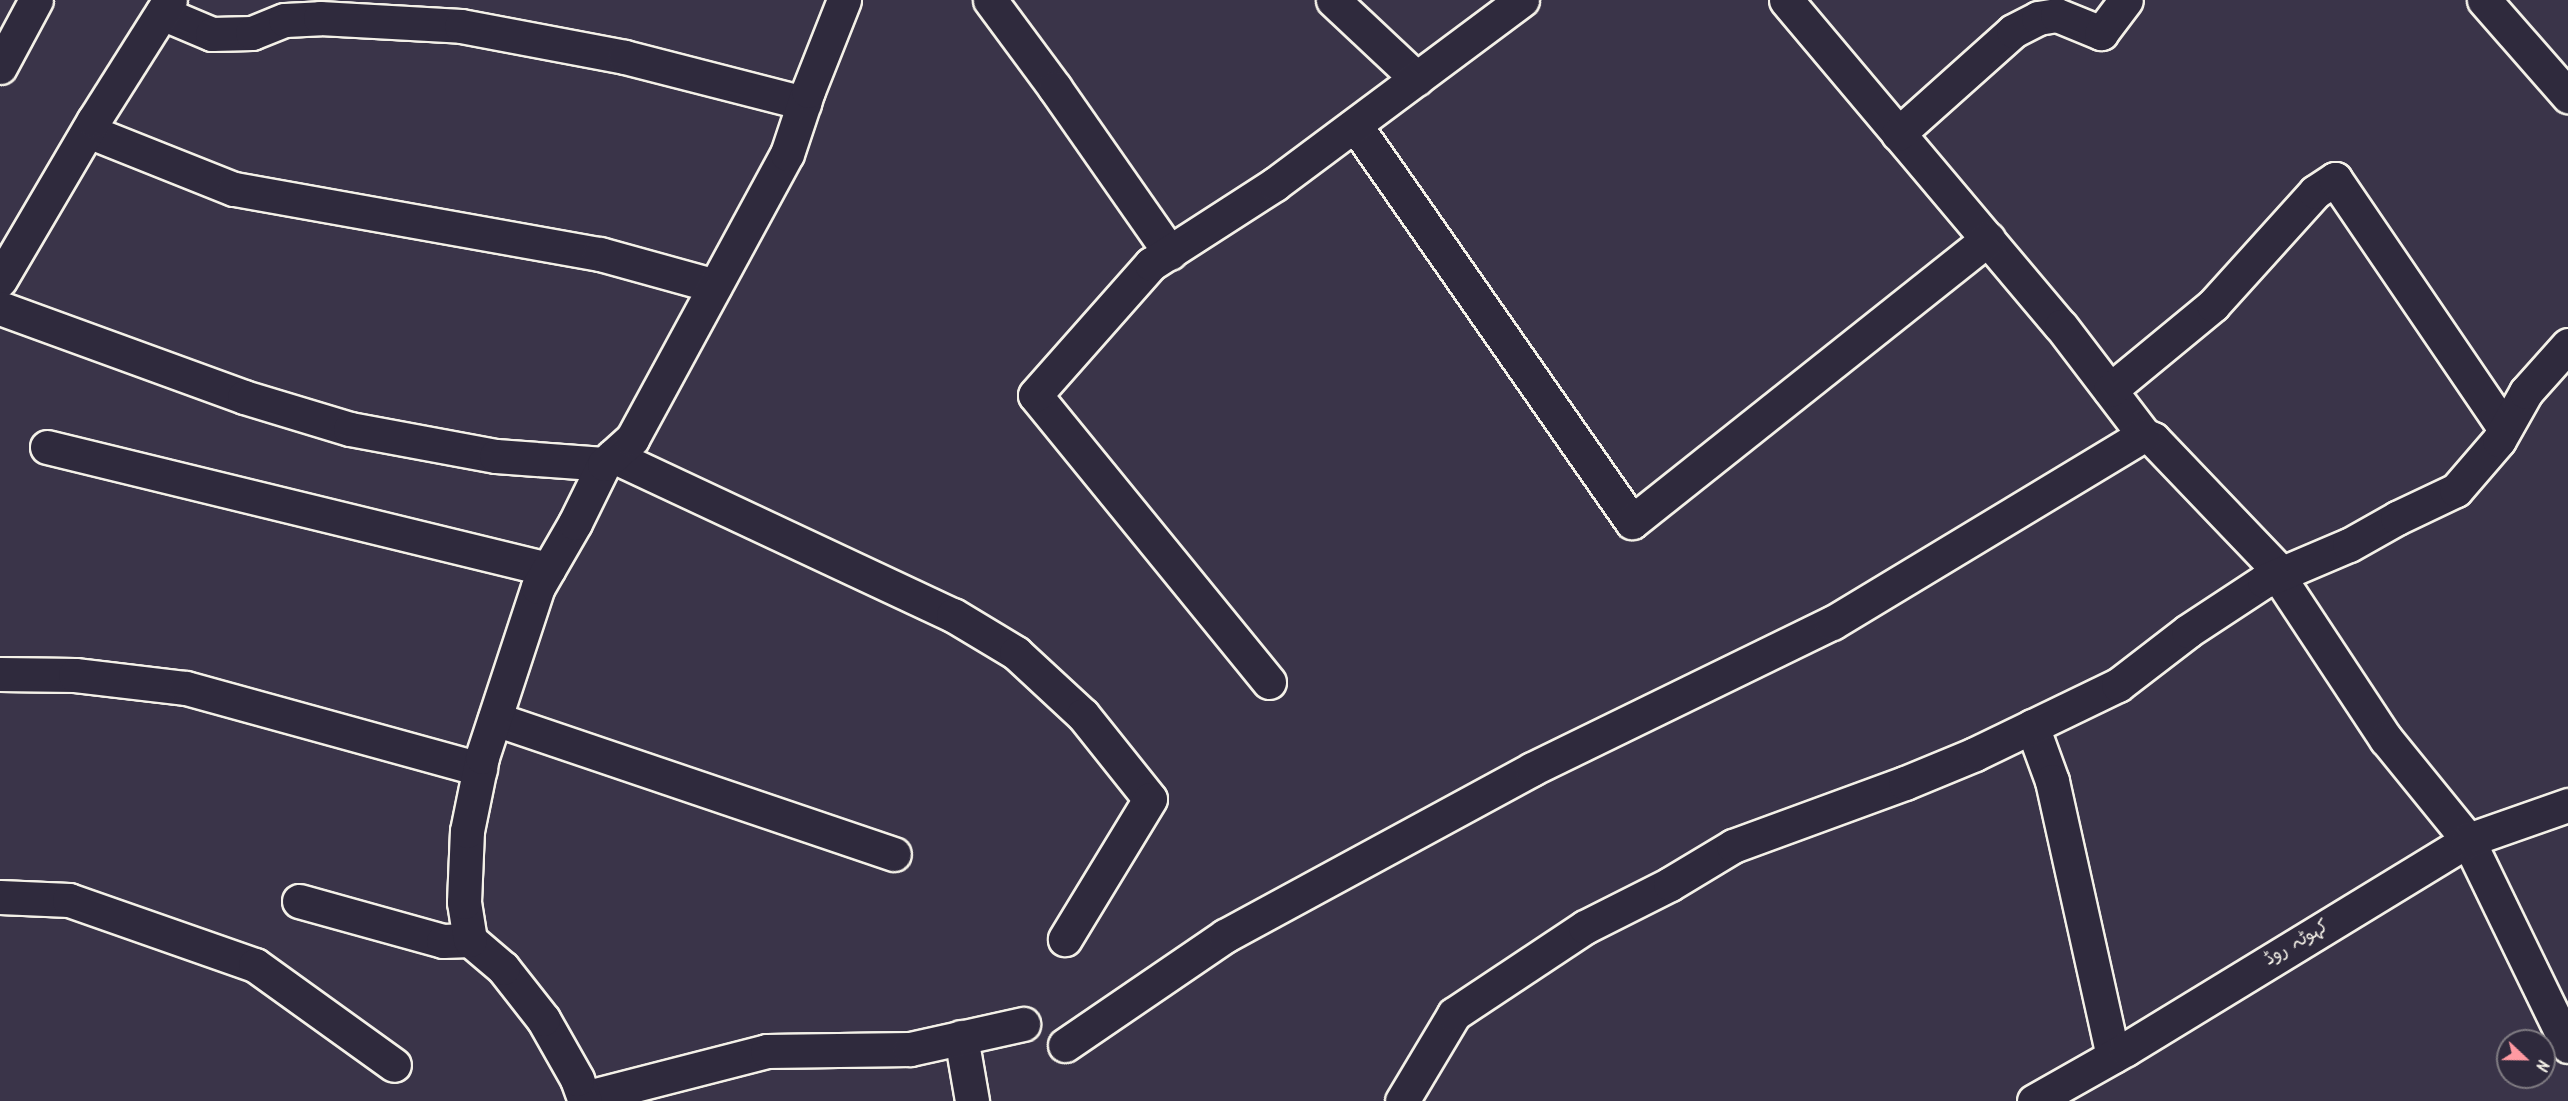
<!DOCTYPE html>
<html>
<head>
<meta charset="utf-8">
<style>
	body { margin:0 }
	#map { position:relative; width:2568px; height:1101px; overflow:hidden; background:#3a3449; font-family:Kalam,"Playpen Sans Arabic",sans-serif }
	div>[style] { position:absolute }
	[style*='--x'] { left:calc(var(--x)*1px); top:calc(var(--y)*1px); width:calc(var(--w)*1px); rotate:calc(var(--a)*1deg) }
	.roads { filter:drop-shadow(2px 0 #f4f1e8) drop-shadow(-2px 0 #f4f1e8) drop-shadow(0 2px #f4f1e8) drop-shadow(0 -2px #f4f1e8) }
	.minor>* { height:33px; margin:-16.5px; padding:0 16.5px; transform-origin:16.5px; border-radius:16.5px; background:#2f2a3d }
	.secondary>* { height:33px; margin:-16.5px; padding:0 16.5px; transform-origin:16.5px; border-radius:16.5px; background:#2f2a3d }
	span { translate:-50% -50%; white-space:nowrap; text-align:center; line-height:1.15; -webkit-text-stroke:6px #2f2a3d; paint-order:stroke }
	.street-label { font-size:18px; color:#f4f1e8 }
	.north { position:absolute; left:2496px; top:1029px; width:60px; height:60px; box-sizing:border-box; background:#2f2a3d; border:2px solid #7e7a81; border-radius:50%; rotate:112deg; font-size:16px; font-weight:700; line-height:24px; text-align:center; color:#f4f1e8 }
	.north::after { content:''; display:block; margin:auto; width:21px; height:27px; background:#ff9aa2; clip-path:polygon(50% 0,100% 100%,50% 72%,0 100%) }
</style>
</head>
<body>
<div id="map">
	<div class="roads">
		<div class="minor">
			<i style="--x:990;--y:0;--w:109;--a:53.5"></i>
			<i style="--x:1055;--y:88;--w:201;--a:55.1"></i>
			<i style="--x:1333;--y:0;--w:115;--a:43.2"></i>
			<i style="--x:1786;--y:0;--w:426;--a:49.9"></i>
			<i style="--x:2061;--y:326;--w:137;--a:52.7"></i>
			<i style="--x:2144;--y:435;--w:10;--a:24"></i>
			<i style="--x:2153;--y:439;--w:187;--a:46.3"></i>
			<i style="--x:2282;--y:574;--w:6;--a:99"></i>
			<i style="--x:2281;--y:580;--w:191;--a:56.6"></i>
			<i style="--x:2386;--y:739;--w:130;--a:50.9"></i>
			<i style="--x:2468;--y:840;--w:229;--a:64.1"></i>
			<i style="--x:2484;--y:0;--w:128;--a:48.8"></i>
			<i style="--x:162;--y:13;--w:54;--a:22.8"></i>
			<i style="--x:212;--y:34;--w:40;--a:-1.4"></i>
			<i style="--x:252;--y:33;--w:35;--a:-22"></i>
			<i style="--x:285;--y:20;--w:35;--a:-3"></i>
			<i style="--x:320;--y:18;--w:141;--a:3.2"></i>
			<i style="--x:461;--y:26;--w:167;--a:10.7"></i>
			<i style="--x:625;--y:57;--w:185;--a:14.4"></i>
			<i style="--x:0;--y:67;--w:76;--a:-61.8"></i>
			<i style="--x:1355;--y:125;--w:484;--a:55.1"></i>
			<i style="--x:1632;--y:522;--w:455;--a:-38.5"></i>
			<i style="--x:88;--y:131;--w:157;--a:21.7"></i>
			<i style="--x:234;--y:189;--w:372;--a:10.1"></i>
			<i style="--x:600;--y:254;--w:119;--a:15.5"></i>
			<i style="--x:1898;--y:134;--w:154;--a:-41.8"></i>
			<i style="--x:2013;--y:31;--w:28;--a:-27"></i>
			<i style="--x:2038;--y:18;--w:19;--a:-9"></i>
			<i style="--x:2057;--y:15;--w:48;--a:22.2"></i>
			<i style="--x:2101;--y:33;--w:41;--a:-52.9"></i>
			<i style="--x:0;--y:280;--w:186;--a:-59.6"></i>
			<i style="--x:94;--y:120;--w:142;--a:-57.7"></i>
			<i style="--x:0;--y:308;--w:260;--a:20"></i>
			<i style="--x:244;--y:397;--w:111;--a:16.8"></i>
			<i style="--x:350;--y:429;--w:148;--a:10.5"></i>
			<i style="--x:496;--y:456;--w:108;--a:4.2"></i>
			<i style="--x:2110;--y:390;--w:134;--a:-39.5"></i>
			<i style="--x:2213;--y:305;--w:152;--a:-47.9"></i>
			<i style="--x:2315;--y:192;--w:24;--a:-33"></i>
			<i style="--x:2335;--y:179;--w:302;--a:55.8"></i>
			<i style="--x:47;--y:447;--w:516;--a:13.69"></i>
			<i style="--x:613;--y:456;--w:375;--a:25.1"></i>
			<i style="--x:953;--y:615;--w:74;--a:31.1"></i>
			<i style="--x:1016;--y:653;--w:91;--a:42.8"></i>
			<i style="--x:1083;--y:715;--w:107;--a:51.4"></i>
			<i style="--x:1150;--y:799;--w:164;--a:121.3"></i>
			<i style="--x:0;--y:674;--w:75;--a:0.8"></i>
			<i style="--x:75;--y:675;--w:112;--a:6.7"></i>
			<i style="--x:186;--y:688;--w:305;--a:15.4"></i>
			<i style="--x:1269;--y:682;--w:370;--a:-129.2"></i>
			<i style="--x:1035;--y:395;--w:175;--a:-48.5"></i>
			<i style="--x:1151;--y:264;--w:148;--a:-32.8"></i>
			<i style="--x:1275;--y:184;--w:308;--a:-36.7"></i>
			<i style="--x:495;--y:719;--w:421;--a:18.7"></i>
			<i style="--x:2032;--y:726;--w:59;--a:70"></i>
			<i style="--x:2052;--y:781;--w:282;--a:77.5"></i>
			<i style="--x:0;--y:897;--w:69;--a:2.5"></i>
			<i style="--x:69;--y:900;--w:197;--a:19.3"></i>
			<i style="--x:255;--y:965;--w:171;--a:35.7"></i>
			<i style="--x:299;--y:901;--w:149;--a:15.5"></i>
			<i style="--x:443;--y:941;--w:27;--a:-2"></i>
			<i style="--x:961;--y:1037;--w:65;--a:80.2"></i>
			<i style="--x:1065;--y:1045;--w:194;--a:-34.3"></i>
			<i style="--x:1225;--y:936;--w:349;--a:-28.5"></i>
			<i style="--x:1532;--y:769;--w:334;--a:-26"></i>
			<i style="--x:1832;--y:623;--w:364;--a:-31.1"></i>
			<i style="--x:584;--y:1098;--w:189;--a:-14.4"></i>
			<i style="--x:767;--y:1051;--w:143;--a:-0.8"></i>
			<i style="--x:910;--y:1049;--w:116;--a:-12.5"></i>
			<i style="--x:585;--y:1101;--w:23;--a:-110"></i>
			<i style="--x:577;--y:1079;--w:69;--a:-119.5"></i>
			<i style="--x:543;--y:1019;--w:65;--a:-128.1"></i>
			<i style="--x:503;--y:968;--w:43;--a:-139.7"></i>
			<i style="--x:470;--y:940;--w:38;--a:-99"></i>
			<i style="--x:464;--y:902;--w:71;--a:-87.6"></i>
			<i style="--x:467;--y:831;--w:76;--a:-78.5"></i>
			<i style="--x:482;--y:757;--w:179;--a:-71.8"></i>
			<i style="--x:538;--y:587;--w:74;--a:-60"></i>
			<i style="--x:575;--y:523;--w:66;--a:-63.8"></i>
			<i style="--x:604;--y:464;--w:38;--a:-42"></i>
			<i style="--x:632;--y:439;--w:324;--a:-61.5"></i>
			<i style="--x:787;--y:154;--w:66;--a:-71.6"></i>
			<i style="--x:808;--y:91;--w:98;--a:-68.4"></i>
			<i style="--x:1402;--y:1101;--w:101;--a:-59.1"></i>
			<i style="--x:1454;--y:1014;--w:157;--a:-33.6"></i>
			<i style="--x:1585;--y:927;--w:95;--a:-26.8"></i>
			<i style="--x:1670;--y:884;--w:74;--a:-31.1"></i>
			<i style="--x:1733;--y:846;--w:183;--a:-20.1"></i>
			<i style="--x:1905;--y:783;--w:76;--a:-22.5"></i>
			<i style="--x:1975;--y:754;--w:159;--a:-25.8"></i>
			<i style="--x:2118;--y:685;--w:88;--a:-37.6"></i>
			<i style="--x:2188;--y:631;--w:91;--a:-33.3"></i>
			<i style="--x:2264;--y:581;--w:92;--a:-23"></i>
			<i style="--x:2349;--y:545;--w:55;--a:-29.4"></i>
			<i style="--x:2397;--y:518;--w:65;--a:-25.4"></i>
			<i style="--x:2456;--y:490;--w:66;--a:-49.3"></i>
			<i style="--x:2499;--y:440;--w:55;--a:-60.6"></i>
			<i style="--x:2526;--y:392;--w:63;--a:-48.2"></i>
		</div>
		<div class="secondary">
			<i style="--x:2034;--y:1101;--w:106;--a:-29.5"></i>
			<i style="--x:2126;--y:1049;--w:401;--a:-31.4"></i>
			<i style="--x:2468;--y:840;--w:106;--a:-19.3"></i>
		</div>
	</div>
	<div class="street-label">
		<span style="left:2297px;top:944px;rotate:-31deg">کہوٹہ روڈ</span>
	</div>
	<div class="north">N</div>
</div>
</body>
</html>
